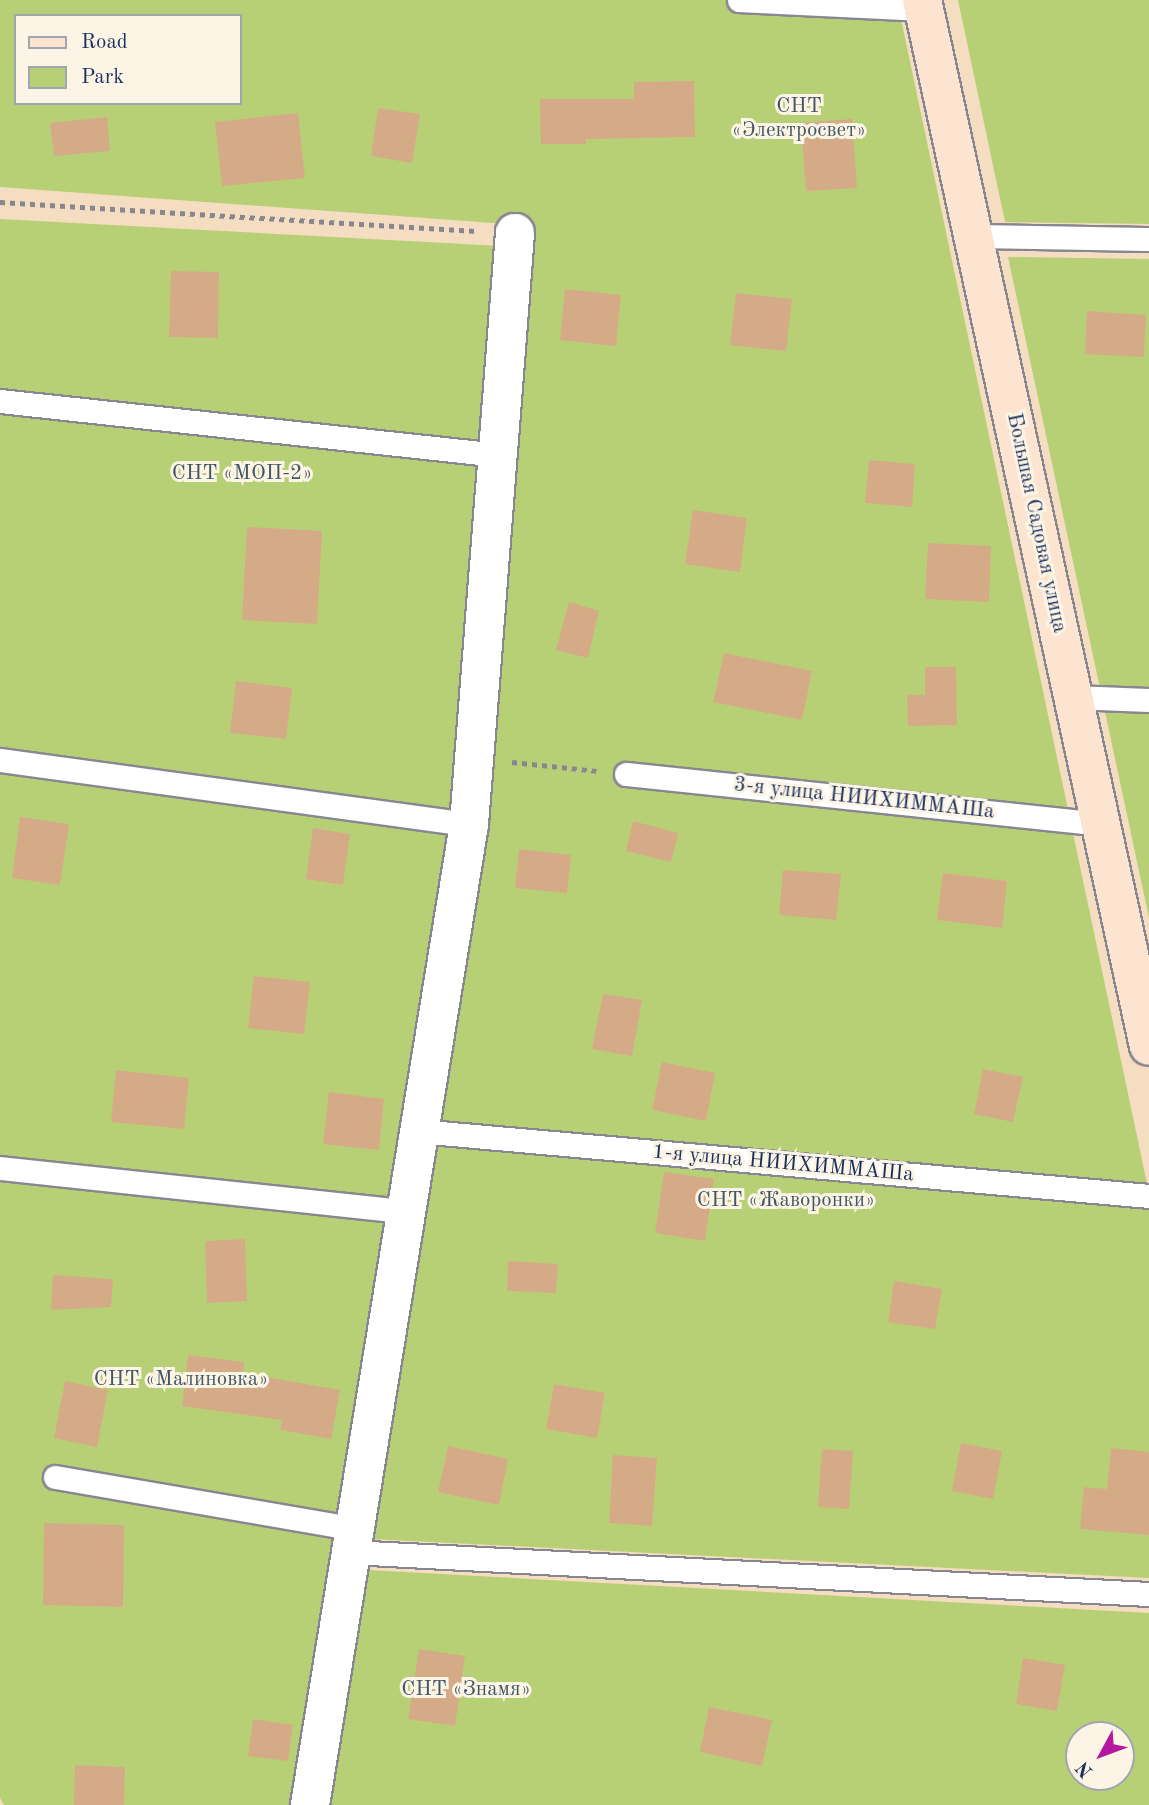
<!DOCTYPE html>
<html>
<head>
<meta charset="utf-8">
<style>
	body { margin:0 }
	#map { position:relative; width:1149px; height:1805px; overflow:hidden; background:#f5ddc1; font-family:"Old Standard TT",serif }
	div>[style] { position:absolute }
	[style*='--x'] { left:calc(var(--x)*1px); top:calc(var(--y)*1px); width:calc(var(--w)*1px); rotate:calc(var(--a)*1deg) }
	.green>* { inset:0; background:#b8d075 }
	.building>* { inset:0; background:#d5ab87 }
	.path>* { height:4.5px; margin-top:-2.25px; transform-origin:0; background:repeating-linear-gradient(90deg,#888690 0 5px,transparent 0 10px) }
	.roads { filter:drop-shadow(2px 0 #888690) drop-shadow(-2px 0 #888690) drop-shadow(0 2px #888690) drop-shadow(0 -2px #888690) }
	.lane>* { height:23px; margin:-11.5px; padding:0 11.5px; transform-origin:11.5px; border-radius:11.5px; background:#fff }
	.street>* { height:38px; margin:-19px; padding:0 19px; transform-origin:19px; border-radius:19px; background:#fff }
	.secondary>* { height:38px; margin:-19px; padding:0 19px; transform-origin:19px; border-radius:19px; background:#fde4d0 }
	span { translate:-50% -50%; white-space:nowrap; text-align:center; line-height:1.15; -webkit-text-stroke:6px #fcf5e5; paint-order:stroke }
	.park-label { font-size:21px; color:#425764 }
	.street-label { font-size:21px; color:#1b2f5e }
	.legend { position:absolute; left:14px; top:14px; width:228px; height:91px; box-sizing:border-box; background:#fcf5e5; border:2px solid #a2a6af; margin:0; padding:9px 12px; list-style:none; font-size:21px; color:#1b2f5e }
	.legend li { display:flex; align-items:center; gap:14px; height:35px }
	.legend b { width:35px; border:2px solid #a2a6af }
	.north { position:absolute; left:1065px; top:1721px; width:70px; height:70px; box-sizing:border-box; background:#fcf5e5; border:2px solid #a2a6af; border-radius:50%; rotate:229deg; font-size:19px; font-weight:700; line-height:28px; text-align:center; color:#1b2f5e }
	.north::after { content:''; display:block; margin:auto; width:24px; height:32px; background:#b5179e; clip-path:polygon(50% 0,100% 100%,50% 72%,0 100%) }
</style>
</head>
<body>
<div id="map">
	<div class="green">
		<i style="clip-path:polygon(evenodd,0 0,897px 0,1149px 1193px,1149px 1578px,372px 1539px,491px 758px,535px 226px,0 187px,0 0,16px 16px,240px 16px,240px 103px,16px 103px,16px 16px)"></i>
		<i style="clip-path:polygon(958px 0,1149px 0,1149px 224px,1005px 222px)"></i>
		<i style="clip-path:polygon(0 219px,501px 246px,459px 791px,293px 1805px,4px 1805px,0 1798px)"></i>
		<i style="clip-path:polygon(1008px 257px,1149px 259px,1149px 918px)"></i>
		<i style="clip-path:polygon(evenodd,369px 1570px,1149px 1613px,1149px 1805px,328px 1805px,369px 1570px,1079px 1735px,1121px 1735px,1121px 1777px,1079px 1777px,1079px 1735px)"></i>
	</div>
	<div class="building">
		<i style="clip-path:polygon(694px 81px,695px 137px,586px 139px,586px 144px,541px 144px,540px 99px,634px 99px,634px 82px)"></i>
		<i style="clip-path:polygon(378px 108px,420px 114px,412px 163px,371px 156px)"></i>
		<i style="clip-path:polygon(298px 113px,305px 178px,222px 186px,215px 122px)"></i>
		<i style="clip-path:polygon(107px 117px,110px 151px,54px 156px,50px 123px)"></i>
		<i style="clip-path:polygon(852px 119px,857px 188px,806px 191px,801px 123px)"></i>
		<i style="clip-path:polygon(171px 271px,219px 272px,218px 338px,169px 337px)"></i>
		<i style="clip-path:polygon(565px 289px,621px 295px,616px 346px,560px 340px)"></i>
		<i style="clip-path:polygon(736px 293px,792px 299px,786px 351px,730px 345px)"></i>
		<i style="clip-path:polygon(1087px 311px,1146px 315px,1144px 357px,1085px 354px)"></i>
		<i style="clip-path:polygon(869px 460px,915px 464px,912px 507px,865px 503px)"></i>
		<i style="clip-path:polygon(693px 510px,747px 518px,740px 572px,685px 564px)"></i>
		<i style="clip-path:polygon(247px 527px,322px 531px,317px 624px,242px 620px)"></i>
		<i style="clip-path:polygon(928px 543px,991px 546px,989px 602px,925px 599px)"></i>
		<i style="clip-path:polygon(569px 602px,599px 611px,588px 658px,556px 650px)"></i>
		<i style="clip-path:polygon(724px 653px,812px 671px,802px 720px,713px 702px)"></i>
		<i style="clip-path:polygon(925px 667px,956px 667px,957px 725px,908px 726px,907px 695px,925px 695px)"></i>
		<i style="clip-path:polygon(236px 681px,292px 688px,286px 739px,230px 733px)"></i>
		<i style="clip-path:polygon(20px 817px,69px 824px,60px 885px,12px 878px)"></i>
		<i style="clip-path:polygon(633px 821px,678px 833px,671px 862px,626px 851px)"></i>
		<i style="clip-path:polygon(313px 828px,350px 834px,343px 885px,306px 879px)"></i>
		<i style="clip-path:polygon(519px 849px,571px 855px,567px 893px,515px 888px)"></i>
		<i style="clip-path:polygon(783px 870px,841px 874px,836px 920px,779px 915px)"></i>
		<i style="clip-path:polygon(943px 873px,1007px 881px,1002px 928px,937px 920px)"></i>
		<i style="clip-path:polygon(254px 976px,310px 982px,304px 1034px,248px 1028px)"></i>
		<i style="clip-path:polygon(603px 994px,642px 1000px,632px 1056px,592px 1049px)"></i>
		<i style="clip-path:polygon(662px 1062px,715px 1073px,706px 1121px,652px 1110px)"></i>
		<i style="clip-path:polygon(983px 1069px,1023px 1077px,1013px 1122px,974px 1114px)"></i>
		<i style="clip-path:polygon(116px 1070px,189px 1078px,184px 1129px,111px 1122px)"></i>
		<i style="clip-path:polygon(329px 1092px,384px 1099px,379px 1150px,323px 1144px)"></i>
		<i style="clip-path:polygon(664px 1172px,714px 1179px,705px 1241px,655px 1233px)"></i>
		<i style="clip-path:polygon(245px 1239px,247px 1301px,207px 1303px,205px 1241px)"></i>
		<i style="clip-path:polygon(508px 1261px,558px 1264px,556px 1293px,507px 1291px)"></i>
		<i style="clip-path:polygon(53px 1275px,113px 1279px,111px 1307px,51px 1310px)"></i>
		<i style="clip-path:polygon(894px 1281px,942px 1289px,935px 1329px,888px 1322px)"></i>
		<i style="clip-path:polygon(188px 1355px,244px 1362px,243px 1373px,340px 1390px,331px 1439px,280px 1430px,282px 1420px,182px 1406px)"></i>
		<i style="clip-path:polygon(65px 1381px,108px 1390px,97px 1447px,54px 1438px)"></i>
		<i style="clip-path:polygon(554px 1384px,605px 1393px,597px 1438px,546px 1429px)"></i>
		<i style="clip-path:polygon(961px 1443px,1002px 1451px,993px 1499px,952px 1491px)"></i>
		<i style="clip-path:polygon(448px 1446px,508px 1459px,499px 1505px,438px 1492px)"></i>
		<i style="clip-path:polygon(1111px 1448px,1149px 1452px,1149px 1535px,1080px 1529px,1084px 1487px,1107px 1489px)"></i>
		<i style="clip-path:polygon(822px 1449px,853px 1451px,849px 1509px,818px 1507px)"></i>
		<i style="clip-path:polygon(613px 1455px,657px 1458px,652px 1526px,609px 1523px)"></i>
		<i style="clip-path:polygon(44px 1523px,124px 1525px,123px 1607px,43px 1605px)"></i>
		<i style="clip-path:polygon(419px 1649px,465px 1656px,455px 1726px,408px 1719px)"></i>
		<i style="clip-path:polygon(1023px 1658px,1065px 1665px,1057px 1711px,1016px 1704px)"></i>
		<i style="clip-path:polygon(709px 1707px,772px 1720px,762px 1766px,700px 1752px)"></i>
		<i style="clip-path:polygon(253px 1719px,293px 1725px,288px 1761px,248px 1756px)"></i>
		<i style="clip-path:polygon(75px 1765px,125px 1767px,124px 1805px,74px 1805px)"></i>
	</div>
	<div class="path">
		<i style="--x:0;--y:202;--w:477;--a:3.5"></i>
		<i style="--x:512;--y:762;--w:85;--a:6"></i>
	</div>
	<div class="roads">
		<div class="lane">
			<i style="--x:739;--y:0;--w:184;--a:2.8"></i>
			<i style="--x:975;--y:236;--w:174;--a:1"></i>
			<i style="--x:0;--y:401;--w:502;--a:6.18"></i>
			<i style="--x:1072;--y:697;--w:77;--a:2.2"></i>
			<i style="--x:0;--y:760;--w:473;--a:7.8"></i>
			<i style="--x:626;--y:774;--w:480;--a:6"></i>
			<i style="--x:418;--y:1131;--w:734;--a:5.08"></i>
			<i style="--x:0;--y:1168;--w:407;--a:6.1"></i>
			<i style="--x:55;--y:1477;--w:304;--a:9.8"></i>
			<i style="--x:350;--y:1552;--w:800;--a:3.01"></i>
		</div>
		<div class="street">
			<i style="--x:310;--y:1805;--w:994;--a:-80.79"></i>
			<i style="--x:469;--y:824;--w:593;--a:-85.55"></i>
		</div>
		<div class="secondary">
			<i style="--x:922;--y:0;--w:1070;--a:77.76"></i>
		</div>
	</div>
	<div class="park-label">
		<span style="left:799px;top:119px">СНТ<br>«Электросвет»</span>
		<span style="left:242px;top:474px">СНТ «МОП-2»</span>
		<span style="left:786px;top:1201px">СНТ «Жаворонки»</span>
		<span style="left:181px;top:1380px">СНТ «Малиновка»</span>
		<span style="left:466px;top:1690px">СНТ «Знамя»</span>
	</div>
	<div class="street-label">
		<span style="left:1036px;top:523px;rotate:78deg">Большая Садовая улица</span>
		<span style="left:864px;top:799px;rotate:6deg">3-я улица НИИХИММАШа</span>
		<span style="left:783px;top:1164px;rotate:5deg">1-я улица НИИХИММАШа</span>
	</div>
	<ul class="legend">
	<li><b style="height:9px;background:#fde4d0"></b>Road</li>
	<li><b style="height:19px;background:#b8d075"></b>Park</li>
	</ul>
	<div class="north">N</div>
</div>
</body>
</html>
